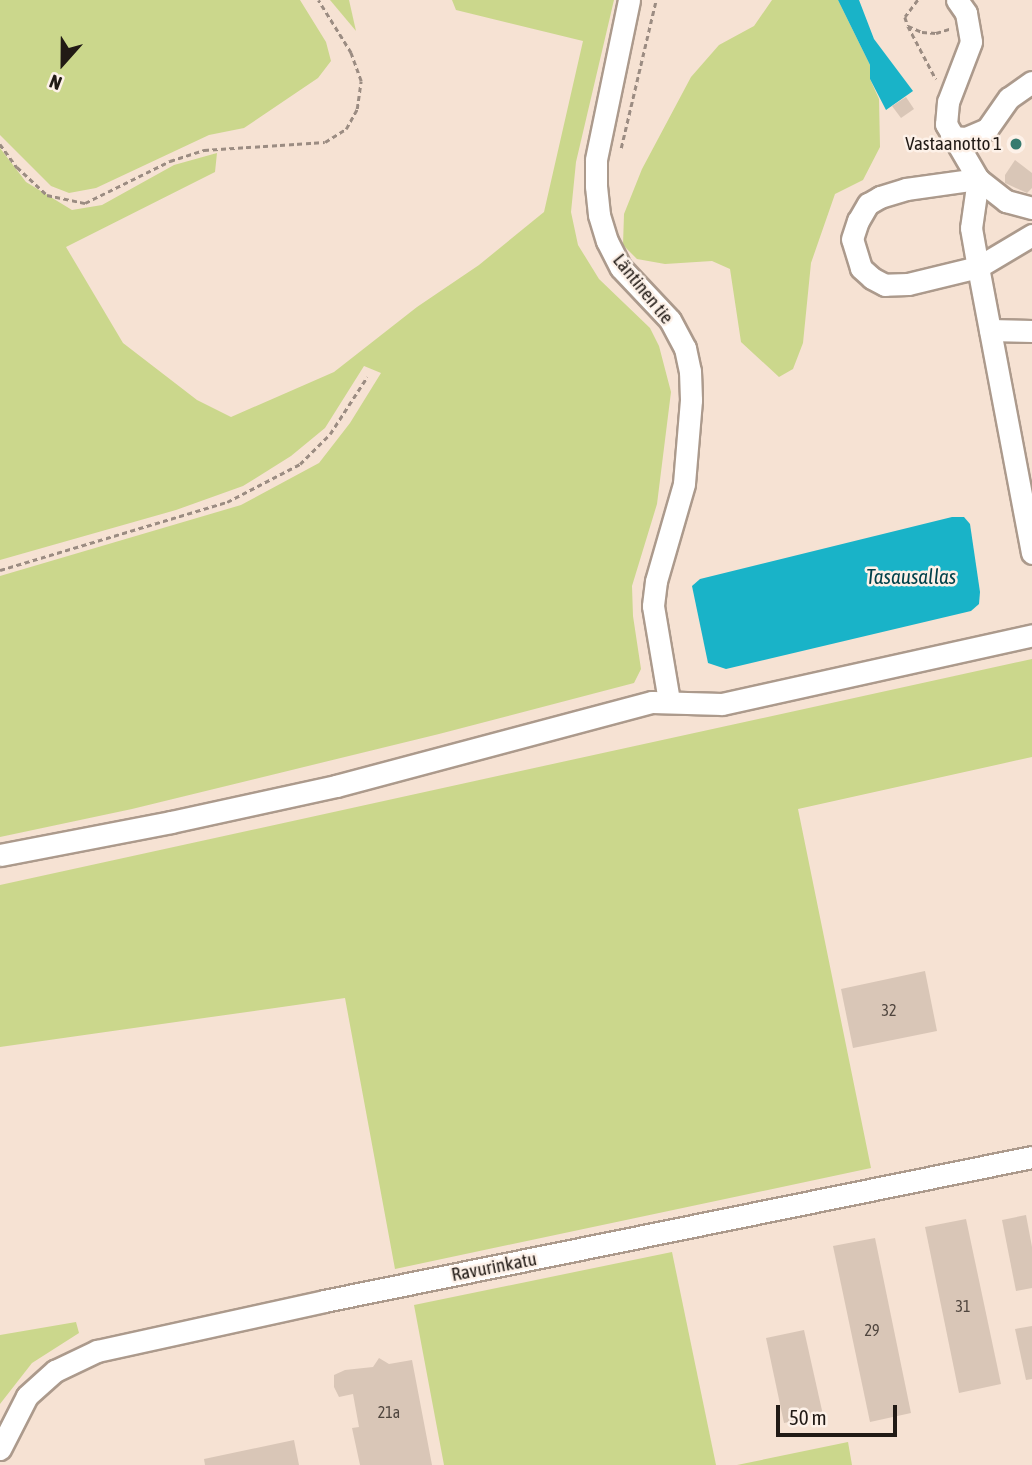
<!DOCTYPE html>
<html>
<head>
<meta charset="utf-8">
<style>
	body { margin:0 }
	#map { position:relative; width:1032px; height:1465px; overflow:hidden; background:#f6e2d3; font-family:"Asap Condensed",sans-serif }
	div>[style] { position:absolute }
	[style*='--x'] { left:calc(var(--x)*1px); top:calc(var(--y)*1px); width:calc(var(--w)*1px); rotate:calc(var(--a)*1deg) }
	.green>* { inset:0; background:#cbd78c }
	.water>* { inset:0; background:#19b3c8 }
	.building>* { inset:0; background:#d9c6b7 }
	.path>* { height:2.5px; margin-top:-1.25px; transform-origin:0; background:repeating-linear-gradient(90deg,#9b8c82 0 5px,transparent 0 8.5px) }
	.roads { filter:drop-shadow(2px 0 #ac9a8c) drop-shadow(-2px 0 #ac9a8c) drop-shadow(0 2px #ac9a8c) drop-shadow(0 -2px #ac9a8c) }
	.minor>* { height:21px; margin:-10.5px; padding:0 10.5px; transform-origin:10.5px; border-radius:10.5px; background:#fff }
	.dots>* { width:19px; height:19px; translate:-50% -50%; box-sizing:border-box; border:4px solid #fdf1e8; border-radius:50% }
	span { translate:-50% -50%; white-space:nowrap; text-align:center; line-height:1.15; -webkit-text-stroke:5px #fdf1e8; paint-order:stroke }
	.number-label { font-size:16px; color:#4f453e }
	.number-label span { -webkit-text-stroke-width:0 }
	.poi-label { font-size:19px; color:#211a15 }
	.right { translate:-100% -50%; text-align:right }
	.street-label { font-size:19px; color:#211a15 }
	.water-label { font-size:21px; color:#00414a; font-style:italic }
	.north { position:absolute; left:28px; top:28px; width:70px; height:70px; -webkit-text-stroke:5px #fdf1e8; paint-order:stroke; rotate:201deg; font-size:19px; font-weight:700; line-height:28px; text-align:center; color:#211a15 }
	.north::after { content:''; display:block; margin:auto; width:24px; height:32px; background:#211a15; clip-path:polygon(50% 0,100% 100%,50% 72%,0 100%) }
	.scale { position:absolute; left:776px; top:1405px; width:121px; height:32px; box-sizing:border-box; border:4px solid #211a15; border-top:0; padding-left:9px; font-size:21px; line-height:24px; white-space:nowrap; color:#211a15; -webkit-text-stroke:5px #fdf1e8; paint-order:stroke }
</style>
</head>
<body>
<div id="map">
	<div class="green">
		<i style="clip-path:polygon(0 0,300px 0,326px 42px,331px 61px,318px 78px,244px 128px,209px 135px,96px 188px,69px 193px,51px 186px,0 135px)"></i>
		<i style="clip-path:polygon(330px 0,349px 0,356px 31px)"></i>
		<i style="clip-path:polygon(452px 0,614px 0,576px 162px,571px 212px,578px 245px,599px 279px,650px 328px,659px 346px,671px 392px,657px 504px,632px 586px,633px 616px,641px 669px,634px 683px,439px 734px,132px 809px,0 837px,0 576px,241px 505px,319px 463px,350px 423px,381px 373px,364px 366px,325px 428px,291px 456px,243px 486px,176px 510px,0 560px,0 148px,26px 182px,72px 210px,102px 205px,174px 165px,217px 153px,215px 172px,66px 247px,123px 343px,197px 400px,231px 417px,334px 372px,417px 307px,479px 265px,544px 212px,583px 41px,456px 10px)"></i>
		<i style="clip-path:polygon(772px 0,838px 0,870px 65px,870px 79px,879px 99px,880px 147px,863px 180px,835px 194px,811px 263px,803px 343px,793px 369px,779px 377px,741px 342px,730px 269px,712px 261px,665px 264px,637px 259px,623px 245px,624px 214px,642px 169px,691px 77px,719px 45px,754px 26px)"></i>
		<i style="clip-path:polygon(1032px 659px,1032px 757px,798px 809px,871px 1168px,395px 1269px,345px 998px,0 1047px,0 885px)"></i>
		<i style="clip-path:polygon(672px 1252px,716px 1465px,444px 1465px,414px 1305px)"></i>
		<i style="clip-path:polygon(76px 1322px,79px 1333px,32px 1363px,0 1404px,0 1335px)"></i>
		<i style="clip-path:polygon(848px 1442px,852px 1465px,737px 1465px)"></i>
	</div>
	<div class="water">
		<i style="clip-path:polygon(838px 0,859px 0,874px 39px,913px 91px,886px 110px,870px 79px,870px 65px)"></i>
		<i style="clip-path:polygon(952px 517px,964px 517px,970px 524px,980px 592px,979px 604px,971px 611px,726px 669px,708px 663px,692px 586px,700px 579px)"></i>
	</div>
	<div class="building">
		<i style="clip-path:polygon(906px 97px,914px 109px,901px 118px,892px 106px)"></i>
		<i style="clip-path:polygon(1015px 160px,1032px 173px,1032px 188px,1027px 193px,1005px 183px,1005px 175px)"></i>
		<i style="clip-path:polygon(925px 971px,937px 1031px,853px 1048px,841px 989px)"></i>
		<i style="clip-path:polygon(1026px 1215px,1032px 1247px,1032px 1288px,1016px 1291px,1002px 1220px)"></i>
		<i style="clip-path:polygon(966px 1219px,1001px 1384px,959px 1393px,925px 1227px)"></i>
		<i style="clip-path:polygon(875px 1238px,911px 1413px,870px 1422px,833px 1246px)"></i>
		<i style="clip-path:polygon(1032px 1326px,1032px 1379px,1026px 1380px,1015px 1329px)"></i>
		<i style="clip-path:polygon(804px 1330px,823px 1415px,784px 1423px,766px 1338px)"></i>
		<i style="clip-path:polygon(379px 1358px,389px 1364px,412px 1360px,432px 1465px,360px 1465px,352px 1428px,359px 1427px,353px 1394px,339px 1397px,334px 1387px,334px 1375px,345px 1370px,373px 1367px)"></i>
		<i style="clip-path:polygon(294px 1440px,299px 1465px,205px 1465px,204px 1459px)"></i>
	</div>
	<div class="path">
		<i style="--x:918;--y:0;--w:21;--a:127"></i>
		<i style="--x:905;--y:17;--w:9;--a:72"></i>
		<i style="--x:908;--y:26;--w:15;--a:23"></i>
		<i style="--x:922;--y:32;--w:14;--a:4"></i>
		<i style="--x:936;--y:33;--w:14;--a:-17"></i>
		<i style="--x:908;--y:26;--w:60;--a:62.2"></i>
		<i style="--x:0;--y:144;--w:29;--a:54"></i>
		<i style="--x:17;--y:167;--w:41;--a:43"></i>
		<i style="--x:47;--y:195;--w:39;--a:12"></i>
		<i style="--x:85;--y:203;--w:95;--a:-26.3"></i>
		<i style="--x:170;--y:161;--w:36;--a:-18"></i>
		<i style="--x:204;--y:150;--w:121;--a:-3.8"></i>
		<i style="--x:325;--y:142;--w:25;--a:-32"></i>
		<i style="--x:346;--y:129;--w:23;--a:-61"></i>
		<i style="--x:357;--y:109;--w:28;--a:-82"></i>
		<i style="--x:361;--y:81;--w:30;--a:-110"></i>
		<i style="--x:351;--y:53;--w:62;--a:-121.9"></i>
		<i style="--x:621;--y:148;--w:152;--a:-76.7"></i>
		<i style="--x:0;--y:570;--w:237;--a:-16.7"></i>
		<i style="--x:227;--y:502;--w:82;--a:-27.5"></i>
		<i style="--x:300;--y:464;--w:42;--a:-45"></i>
		<i style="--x:330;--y:434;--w:68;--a:-57"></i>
	</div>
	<div class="roads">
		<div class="minor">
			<i style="--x:629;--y:0;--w:163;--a:101.7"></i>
			<i style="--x:596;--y:160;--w:26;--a:90"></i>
			<i style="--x:596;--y:186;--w:29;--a:84"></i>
			<i style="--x:599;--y:215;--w:27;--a:73"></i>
			<i style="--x:607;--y:241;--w:30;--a:63"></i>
			<i style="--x:621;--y:268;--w:71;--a:46.7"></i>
			<i style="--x:670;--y:320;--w:32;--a:62"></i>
			<i style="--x:685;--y:348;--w:24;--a:78"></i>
			<i style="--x:690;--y:371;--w:29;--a:88"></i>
			<i style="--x:691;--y:400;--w:84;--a:94.8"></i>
			<i style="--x:684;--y:484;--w:101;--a:106.1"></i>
			<i style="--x:656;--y:581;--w:25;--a:97"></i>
			<i style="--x:653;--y:606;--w:96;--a:80.4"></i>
			<i style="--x:957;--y:0;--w:16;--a:55"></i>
			<i style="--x:966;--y:13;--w:29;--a:80"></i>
			<i style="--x:971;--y:42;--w:64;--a:111"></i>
			<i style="--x:948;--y:102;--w:22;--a:95"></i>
			<i style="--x:946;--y:124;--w:64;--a:59.8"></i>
			<i style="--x:978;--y:179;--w:36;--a:38"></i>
			<i style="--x:1006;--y:201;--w:27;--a:15"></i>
			<i style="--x:951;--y:137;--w:15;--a:4"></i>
			<i style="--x:966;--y:138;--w:23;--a:-23"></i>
			<i style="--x:987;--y:129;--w:38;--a:-55"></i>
			<i style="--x:1009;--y:98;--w:28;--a:-35"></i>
			<i style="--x:1032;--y:235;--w:63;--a:149.3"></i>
			<i style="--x:978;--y:267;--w:72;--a:166.3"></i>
			<i style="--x:908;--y:284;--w:23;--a:178"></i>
			<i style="--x:885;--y:285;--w:15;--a:-152"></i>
			<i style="--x:872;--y:278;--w:15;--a:-138"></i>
			<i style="--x:861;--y:268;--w:30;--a:-107"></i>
			<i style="--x:852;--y:239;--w:19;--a:-72"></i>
			<i style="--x:858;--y:221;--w:20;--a:-60"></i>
			<i style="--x:868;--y:204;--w:14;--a:-30"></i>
			<i style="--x:880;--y:197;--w:27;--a:-17"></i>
			<i style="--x:906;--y:189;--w:73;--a:-7.9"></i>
			<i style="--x:978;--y:179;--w:49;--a:98.1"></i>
			<i style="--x:971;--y:228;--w:40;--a:80"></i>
			<i style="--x:978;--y:267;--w:291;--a:79.3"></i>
			<i style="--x:990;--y:330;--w:42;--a:1.4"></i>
			<i style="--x:0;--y:855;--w:174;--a:-10.9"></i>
			<i style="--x:171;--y:822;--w:169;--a:-12.3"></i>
			<i style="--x:336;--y:786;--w:327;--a:-14.9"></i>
			<i style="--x:652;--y:702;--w:70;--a:1.6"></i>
			<i style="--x:722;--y:704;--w:318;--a:-12.5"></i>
			<i style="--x:0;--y:1449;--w:59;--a:-63"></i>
			<i style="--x:27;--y:1396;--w:38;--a:-42"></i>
			<i style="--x:55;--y:1371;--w:47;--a:-25.5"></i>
			<i style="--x:97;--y:1351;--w:232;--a:-12.4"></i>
			<i style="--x:324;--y:1301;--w:722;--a:-11.5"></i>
		</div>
	</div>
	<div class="dots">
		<i style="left:1016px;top:144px;background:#367b6f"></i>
	</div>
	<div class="number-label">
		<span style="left:889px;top:1010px">32</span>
		<span style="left:963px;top:1306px">31</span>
		<span style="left:872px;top:1330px">29</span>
		<span style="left:389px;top:1412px">21a</span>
	</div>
	<div class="poi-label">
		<span class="right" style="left:1002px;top:144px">Vastaanotto 1</span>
	</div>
	<div class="street-label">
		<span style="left:643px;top:289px;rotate:51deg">Läntinen tie</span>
		<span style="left:494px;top:1267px;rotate:-11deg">Ravurinkatu</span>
	</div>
	<div class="water-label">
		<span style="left:911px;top:576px">Tasausallas</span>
	</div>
	<div class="north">N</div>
	<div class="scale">50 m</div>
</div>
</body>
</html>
